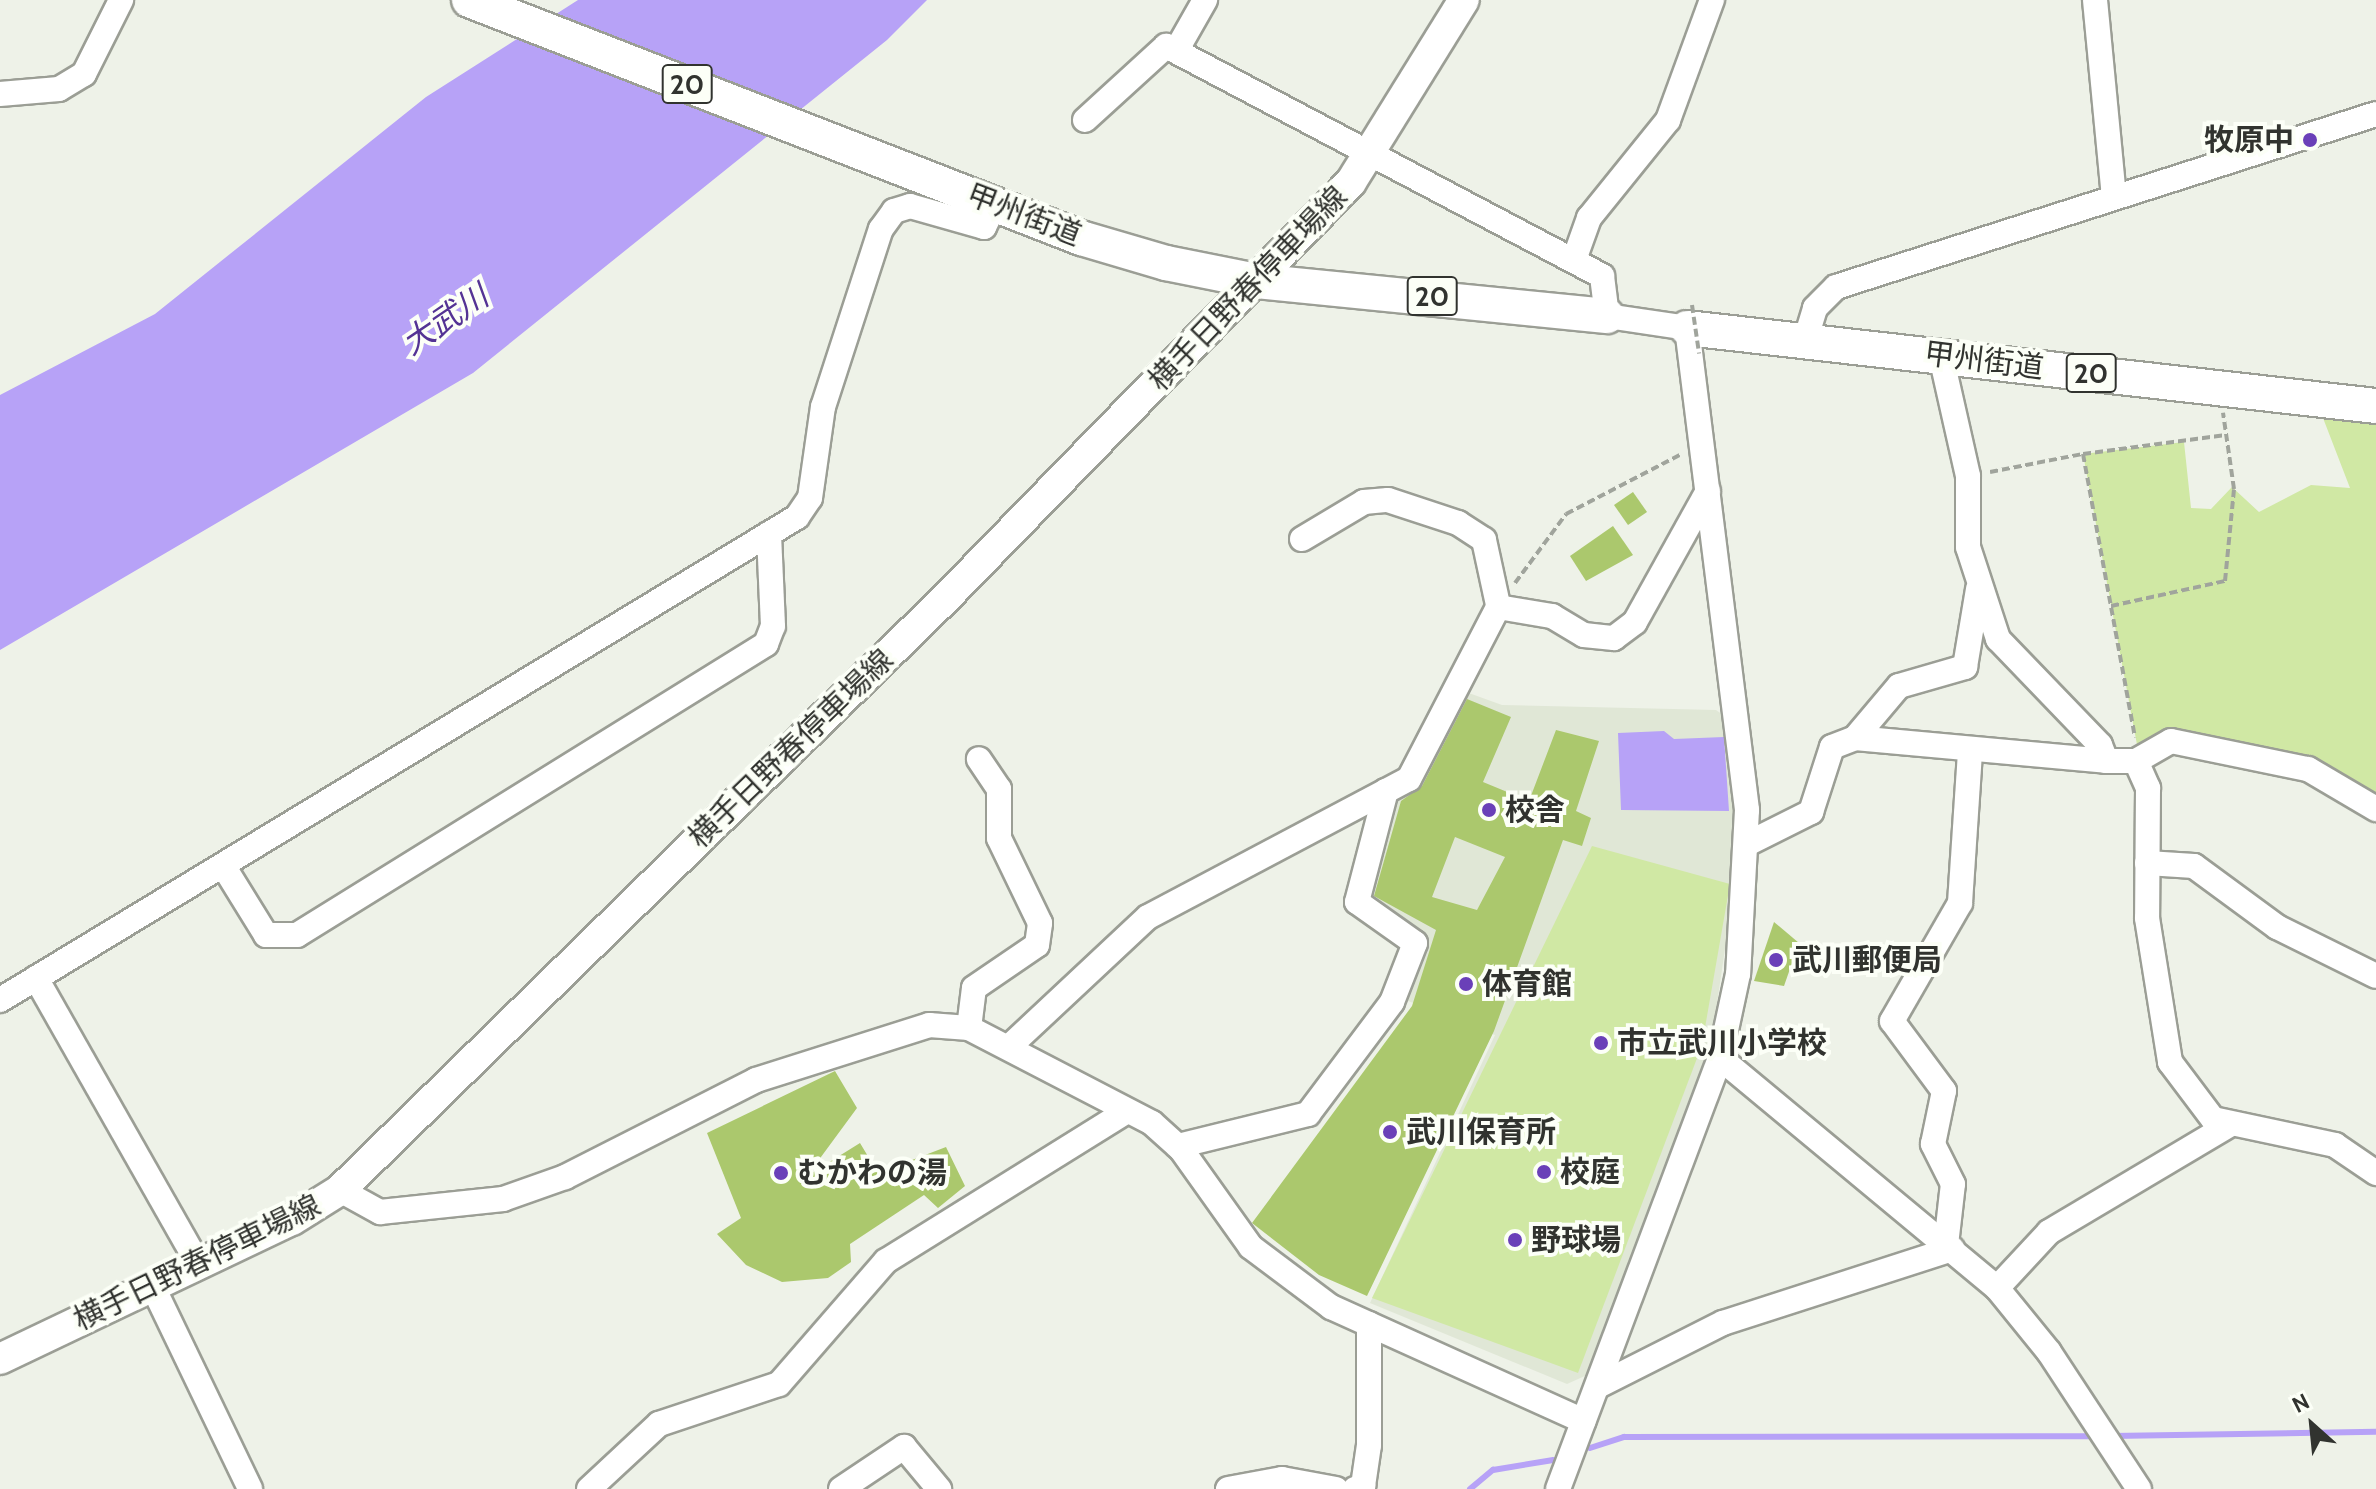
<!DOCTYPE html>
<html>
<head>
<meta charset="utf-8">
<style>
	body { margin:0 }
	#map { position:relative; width:2376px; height:1489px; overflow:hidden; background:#eef2e8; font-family:Cabin,"Noto Sans JP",sans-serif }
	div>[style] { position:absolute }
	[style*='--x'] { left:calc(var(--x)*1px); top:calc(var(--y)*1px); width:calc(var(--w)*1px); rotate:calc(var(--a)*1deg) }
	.built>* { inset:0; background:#e0e7d6 }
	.green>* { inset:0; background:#d0e8a4 }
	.water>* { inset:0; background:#b7a2f7 }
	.stream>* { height:6px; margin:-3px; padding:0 3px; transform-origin:3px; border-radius:3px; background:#b7a2f7 }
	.building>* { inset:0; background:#abc86d }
	.path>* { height:4px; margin-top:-2px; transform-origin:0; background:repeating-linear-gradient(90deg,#a0a49c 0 8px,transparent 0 12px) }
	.roads { filter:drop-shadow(2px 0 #9b9e95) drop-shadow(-2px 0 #9b9e95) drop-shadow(0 2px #9b9e95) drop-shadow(0 -2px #9b9e95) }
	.minor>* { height:24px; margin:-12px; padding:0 12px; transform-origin:12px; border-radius:12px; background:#fff }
	.major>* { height:30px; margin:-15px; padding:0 15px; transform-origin:15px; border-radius:15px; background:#fff }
	.highway>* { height:34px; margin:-17px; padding:0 17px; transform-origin:17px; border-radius:17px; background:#fff }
	.path-bridge>* { height:4px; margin-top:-2px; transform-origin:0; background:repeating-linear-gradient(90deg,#a0a49c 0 8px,transparent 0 12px) }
	.dots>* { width:22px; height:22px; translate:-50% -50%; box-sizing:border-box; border:4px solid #fcfff7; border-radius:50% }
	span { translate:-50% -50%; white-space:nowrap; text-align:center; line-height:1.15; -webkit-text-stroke:8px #fcfff7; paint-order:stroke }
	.shield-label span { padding:2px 6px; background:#fcfff7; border:2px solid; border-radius:6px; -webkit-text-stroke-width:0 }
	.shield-label { font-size:28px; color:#31332f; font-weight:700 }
	.poi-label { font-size:30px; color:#31332f; font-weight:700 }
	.right { translate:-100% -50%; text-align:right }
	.left { translate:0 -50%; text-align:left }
	.street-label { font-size:30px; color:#31332f }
	.water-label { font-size:32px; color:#543394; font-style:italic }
	.north { position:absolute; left:2272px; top:1385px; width:80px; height:80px; -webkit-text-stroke:6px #fcfff7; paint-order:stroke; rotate:333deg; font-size:22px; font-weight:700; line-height:32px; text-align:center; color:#31332f }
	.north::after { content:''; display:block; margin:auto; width:28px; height:36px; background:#31332f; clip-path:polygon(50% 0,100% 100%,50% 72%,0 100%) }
</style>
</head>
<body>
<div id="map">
	<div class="built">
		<i style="clip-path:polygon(1466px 692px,1502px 705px,1716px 710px,1723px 715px,1738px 810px,1735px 881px,1710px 1051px,1587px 1375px,1567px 1384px,1370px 1303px,1495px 1035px,1403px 999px,1427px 944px,1366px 907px,1389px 796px)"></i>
	</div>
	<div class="green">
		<i style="clip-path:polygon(2323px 418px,2376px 423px,2376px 800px,2313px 763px,2138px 750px,2083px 454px,2184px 442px,2191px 508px,2211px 509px,2232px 487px,2259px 512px,2311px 485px,2350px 488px)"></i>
		<i style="clip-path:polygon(1592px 846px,1730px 884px,1702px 1045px,1578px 1373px,1372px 1298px)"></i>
	</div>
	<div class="water">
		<i style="clip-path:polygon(578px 0,927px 0,887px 40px,473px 373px,0 650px,0 395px,155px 314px,426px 97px)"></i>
		<i style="clip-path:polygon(1664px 731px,1674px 739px,1724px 737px,1729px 811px,1621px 810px,1618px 733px)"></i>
	</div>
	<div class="stream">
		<i style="--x:2112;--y:1436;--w:264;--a:-0.9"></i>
		<i style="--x:1590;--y:1448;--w:36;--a:-18"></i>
		<i style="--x:1624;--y:1437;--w:473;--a:-0.1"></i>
		<i style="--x:1470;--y:1489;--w:30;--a:-40"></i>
		<i style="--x:1493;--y:1470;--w:61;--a:-9.5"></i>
	</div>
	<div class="building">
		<i style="clip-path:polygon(1633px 492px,1647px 512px,1628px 525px,1614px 505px)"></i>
		<i style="clip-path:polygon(1613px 526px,1633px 555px,1586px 581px,1570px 556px)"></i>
		<i style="clip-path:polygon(evenodd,1467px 699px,1511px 717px,1483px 782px,1529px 801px,1556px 730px,1599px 741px,1576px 811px,1591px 818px,1582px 846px,1563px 840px,1494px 1031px,1367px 1296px,1319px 1275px,1252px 1223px,1412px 1006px,1436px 930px,1374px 896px,1401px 801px,1422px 786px,1467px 699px,1455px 837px,1505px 857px,1477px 910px,1432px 897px,1455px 837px)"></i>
		<i style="clip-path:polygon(1774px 922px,1799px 943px,1784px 986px,1754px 981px)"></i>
		<i style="clip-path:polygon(835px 1071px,857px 1108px,807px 1176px,860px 1143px,878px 1173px,946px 1147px,965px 1186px,938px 1208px,924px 1195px,850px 1244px,851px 1262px,828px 1278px,782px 1282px,746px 1265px,717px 1234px,741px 1218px,707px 1133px)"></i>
	</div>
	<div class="path">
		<i style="--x:2083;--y:454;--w:144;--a:-7.6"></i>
		<i style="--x:1990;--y:472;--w:95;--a:-11"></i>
		<i style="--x:2083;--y:454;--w:288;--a:79.6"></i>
		<i style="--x:1515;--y:583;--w:86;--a:-53.5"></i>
		<i style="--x:1566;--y:514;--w:128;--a:-27.4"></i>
		<i style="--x:2111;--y:606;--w:117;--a:-12.4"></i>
		<i style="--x:2225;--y:581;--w:92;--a:-84.4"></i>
		<i style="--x:2234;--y:489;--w:77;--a:-98.2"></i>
	</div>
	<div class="roads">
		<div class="minor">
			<i style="--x:2095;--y:0;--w:198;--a:84.5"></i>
			<i style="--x:1176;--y:51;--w:59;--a:-60.4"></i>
			<i style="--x:0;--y:94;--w:59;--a:-4.8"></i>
			<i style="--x:59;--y:89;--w:29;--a:-31"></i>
			<i style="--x:84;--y:74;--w:83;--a:-63.4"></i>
			<i style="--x:1085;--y:120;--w:110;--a:-42.4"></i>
			<i style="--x:1166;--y:46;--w:493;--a:27.8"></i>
			<i style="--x:1602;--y:276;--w:40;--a:82.9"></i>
			<i style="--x:1607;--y:316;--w:81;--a:8.5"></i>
			<i style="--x:1687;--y:328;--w:486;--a:82.9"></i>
			<i style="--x:1747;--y:810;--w:164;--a:93.1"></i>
			<i style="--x:1738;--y:974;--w:86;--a:102.1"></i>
			<i style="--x:1720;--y:1058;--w:460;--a:110.6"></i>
			<i style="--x:1574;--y:260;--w:45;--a:-70.3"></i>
			<i style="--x:1589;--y:218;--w:126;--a:-51.1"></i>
			<i style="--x:1668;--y:120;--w:128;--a:-69.9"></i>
			<i style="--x:1806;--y:338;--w:31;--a:-73"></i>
			<i style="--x:1815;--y:308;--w:30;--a:-45"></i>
			<i style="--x:1836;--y:287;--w:567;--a:-17.76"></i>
			<i style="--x:1941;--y:356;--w:123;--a:77.3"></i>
			<i style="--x:1968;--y:476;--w:71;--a:90"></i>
			<i style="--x:1968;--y:547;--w:97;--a:71.9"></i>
			<i style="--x:1998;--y:639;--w:147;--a:46.1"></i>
			<i style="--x:2100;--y:745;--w:17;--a:69"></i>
			<i style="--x:2106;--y:761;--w:30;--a:0"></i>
			<i style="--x:2136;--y:761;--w:30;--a:66"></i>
			<i style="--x:2148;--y:788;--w:130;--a:90.4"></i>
			<i style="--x:2147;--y:918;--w:146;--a:80.9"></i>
			<i style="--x:2170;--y:1062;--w:71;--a:53"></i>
			<i style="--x:2213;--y:1119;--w:125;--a:12"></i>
			<i style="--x:2335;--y:1145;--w:50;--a:34.3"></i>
			<i style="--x:1302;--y:539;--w:72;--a:-30.8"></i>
			<i style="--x:1364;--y:502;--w:24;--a:-5"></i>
			<i style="--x:1388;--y:500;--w:74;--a:18.2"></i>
			<i style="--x:1458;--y:523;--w:31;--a:33"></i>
			<i style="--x:1484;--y:540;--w:66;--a:77.8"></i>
			<i style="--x:1855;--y:738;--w:252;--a:5.2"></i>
			<i style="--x:2136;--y:761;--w:40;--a:-29.7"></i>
			<i style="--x:2171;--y:741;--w:140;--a:11.6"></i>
			<i style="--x:2308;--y:769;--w:79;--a:30.5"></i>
			<i style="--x:1747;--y:844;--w:72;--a:-26.6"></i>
			<i style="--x:1811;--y:812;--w:68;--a:-72.1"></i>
			<i style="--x:1832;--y:747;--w:25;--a:-21"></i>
			<i style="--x:1855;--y:738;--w:68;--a:-49.8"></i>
			<i style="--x:1899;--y:686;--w:69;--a:-16.1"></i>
			<i style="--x:1965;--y:667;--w:79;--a:-80.5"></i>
			<i style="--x:2147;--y:863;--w:47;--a:3.7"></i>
			<i style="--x:2194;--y:866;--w:103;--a:36.3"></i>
			<i style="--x:2277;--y:927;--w:110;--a:26.3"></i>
			<i style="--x:224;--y:867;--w:80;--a:58.3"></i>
			<i style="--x:266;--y:935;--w:31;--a:0"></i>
			<i style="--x:297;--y:935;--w:552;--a:-31.82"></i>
			<i style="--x:766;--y:644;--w:19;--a:-69"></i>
			<i style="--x:773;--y:626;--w:92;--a:-92.5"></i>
			<i style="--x:36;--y:978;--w:330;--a:60.4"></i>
			<i style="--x:0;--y:1000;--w:932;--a:-31.22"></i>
			<i style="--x:797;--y:517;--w:23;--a:-56"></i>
			<i style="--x:810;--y:498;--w:92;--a:-81.9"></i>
			<i style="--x:823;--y:407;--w:187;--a:-72"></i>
			<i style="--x:881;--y:229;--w:22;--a:-54"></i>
			<i style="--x:894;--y:211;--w:17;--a:-17"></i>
			<i style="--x:910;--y:206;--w:77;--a:15.8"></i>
			<i style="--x:984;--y:227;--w:25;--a:-64"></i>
			<i style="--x:969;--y:1028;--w:40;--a:-82.9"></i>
			<i style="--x:974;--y:988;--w:76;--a:-34.3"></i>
			<i style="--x:1037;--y:945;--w:22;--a:-82"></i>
			<i style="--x:1040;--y:923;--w:94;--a:-115.8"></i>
			<i style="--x:999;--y:838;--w:49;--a:-90"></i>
			<i style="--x:999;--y:789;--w:36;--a:-124"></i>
			<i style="--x:1011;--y:1045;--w:187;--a:-43.1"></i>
			<i style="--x:1148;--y:917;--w:295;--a:-27.9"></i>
			<i style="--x:1409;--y:779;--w:194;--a:-62.6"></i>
			<i style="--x:1498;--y:607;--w:55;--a:9.5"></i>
			<i style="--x:1552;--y:616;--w:37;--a:31"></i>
			<i style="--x:1584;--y:635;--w:30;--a:6"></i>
			<i style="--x:1614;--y:638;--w:26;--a:-37"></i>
			<i style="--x:1635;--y:622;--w:150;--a:-60.9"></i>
			<i style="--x:1720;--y:1058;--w:360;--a:39.7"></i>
			<i style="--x:1997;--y:1288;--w:82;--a:50.9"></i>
			<i style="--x:2049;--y:1352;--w:164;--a:56.7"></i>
			<i style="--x:1178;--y:1146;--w:134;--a:-13.8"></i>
			<i style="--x:1308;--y:1114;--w:140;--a:-53.1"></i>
			<i style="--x:1392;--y:1002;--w:63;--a:-68.7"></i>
			<i style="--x:1415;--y:943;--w:71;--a:-144.7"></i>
			<i style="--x:1357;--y:902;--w:115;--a:-75.4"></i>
			<i style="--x:340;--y:1190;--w:46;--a:28.8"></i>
			<i style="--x:380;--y:1212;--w:124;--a:-6"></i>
			<i style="--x:503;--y:1199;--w:66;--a:-19.5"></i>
			<i style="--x:565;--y:1177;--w:214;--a:-26.9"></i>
			<i style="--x:756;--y:1080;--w:182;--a:-17.6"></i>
			<i style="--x:929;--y:1025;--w:40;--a:4.3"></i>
			<i style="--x:969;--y:1028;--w:206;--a:27.4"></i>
			<i style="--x:1152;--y:1123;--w:39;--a:42"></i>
			<i style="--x:1181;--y:1149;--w:120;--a:54.5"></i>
			<i style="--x:1251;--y:1247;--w:100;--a:36.9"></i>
			<i style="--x:1331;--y:1307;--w:277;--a:24.3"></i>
			<i style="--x:1946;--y:1245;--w:61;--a:-83.5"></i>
			<i style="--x:1953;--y:1184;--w:45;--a:-116.6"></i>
			<i style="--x:1933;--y:1144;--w:54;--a:-78.3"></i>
			<i style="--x:1944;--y:1091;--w:87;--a:-126.6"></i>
			<i style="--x:1892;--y:1021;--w:136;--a:-60"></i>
			<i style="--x:1960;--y:903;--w:149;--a:-86.2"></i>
			<i style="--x:153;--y:1287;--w:224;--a:64.3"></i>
			<i style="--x:1997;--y:1288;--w:76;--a:-47.1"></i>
			<i style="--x:2049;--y:1232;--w:209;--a:-30.7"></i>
			<i style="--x:1600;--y:1385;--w:138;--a:-26.8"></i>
			<i style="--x:1723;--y:1323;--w:241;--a:-17.9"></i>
			<i style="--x:589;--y:1489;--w:96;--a:-42.9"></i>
			<i style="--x:659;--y:1424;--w:126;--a:-18.4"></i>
			<i style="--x:779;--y:1384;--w:163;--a:-49"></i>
			<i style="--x:886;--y:1261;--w:280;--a:-31.9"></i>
			<i style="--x:841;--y:1489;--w:76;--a:-33.7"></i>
			<i style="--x:904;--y:1447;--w:55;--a:50.2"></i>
			<i style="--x:1228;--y:1489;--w:55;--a:-10.5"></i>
			<i style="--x:1282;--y:1479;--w:55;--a:10.5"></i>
			<i style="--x:1355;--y:1489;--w:9;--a:-21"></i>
			<i style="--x:1363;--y:1486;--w:41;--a:-81.7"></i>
			<i style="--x:1369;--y:1445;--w:121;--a:-90"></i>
		</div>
		<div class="major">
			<i style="--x:0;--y:1359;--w:323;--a:-25.5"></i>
			<i style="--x:292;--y:1220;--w:57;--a:-32"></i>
			<i style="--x:340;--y:1190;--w:849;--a:-44.33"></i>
			<i style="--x:947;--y:597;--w:579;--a:-45.77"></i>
			<i style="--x:1351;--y:182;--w:214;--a:-58.2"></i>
		</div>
		<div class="highway">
			<i style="--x:469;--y:0;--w:657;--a:21.25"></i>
			<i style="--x:1081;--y:238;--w:89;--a:16.4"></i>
			<i style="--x:1166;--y:263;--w:92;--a:11.3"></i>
			<i style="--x:1256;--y:281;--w:353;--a:5.7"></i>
			<i style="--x:1687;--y:328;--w:693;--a:6.46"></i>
		</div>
	</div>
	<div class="path-bridge">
		<i style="--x:1692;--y:305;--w:49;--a:81.7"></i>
	</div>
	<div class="dots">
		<i style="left:2310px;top:140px;background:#6a40b8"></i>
		<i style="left:1489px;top:810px;background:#6a40b8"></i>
		<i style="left:1776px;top:960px;background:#6a40b8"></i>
		<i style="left:1466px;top:984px;background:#6a40b8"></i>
		<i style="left:1601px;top:1043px;background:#6a40b8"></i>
		<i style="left:1390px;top:1132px;background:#6a40b8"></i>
		<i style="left:1544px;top:1172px;background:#6a40b8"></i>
		<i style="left:781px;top:1173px;background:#6a40b8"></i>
		<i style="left:1515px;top:1240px;background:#6a40b8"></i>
	</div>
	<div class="shield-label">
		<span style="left:687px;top:84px">20</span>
		<span style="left:1432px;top:296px">20</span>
		<span style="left:2091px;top:373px">20</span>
	</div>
	<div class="poi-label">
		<span class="right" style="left:2294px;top:140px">牧原中</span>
		<span class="left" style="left:1505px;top:810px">校舎</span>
		<span class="left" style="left:1792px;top:960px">武川郵便局</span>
		<span class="left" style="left:1482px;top:984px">体育館</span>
		<span class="left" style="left:1617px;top:1043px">市立武川小学校</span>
		<span class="left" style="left:1406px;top:1132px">武川保育所</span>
		<span class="left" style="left:1560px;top:1172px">校庭</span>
		<span class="left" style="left:797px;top:1173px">むかわの湯</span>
		<span class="left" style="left:1531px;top:1240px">野球場</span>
	</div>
	<div class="street-label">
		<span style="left:1024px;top:215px;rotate:21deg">甲州街道</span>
		<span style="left:1248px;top:289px;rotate:-46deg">横手日野春停車場線</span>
		<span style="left:1984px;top:361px;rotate:7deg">甲州街道</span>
		<span style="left:791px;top:749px;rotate:-44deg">横手日野春停車場線</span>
		<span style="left:197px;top:1263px;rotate:-26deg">横手日野春停車場線</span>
	</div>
	<div class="water-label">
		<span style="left:445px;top:320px;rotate:-34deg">大武川</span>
	</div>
	<div class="north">N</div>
</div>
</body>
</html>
